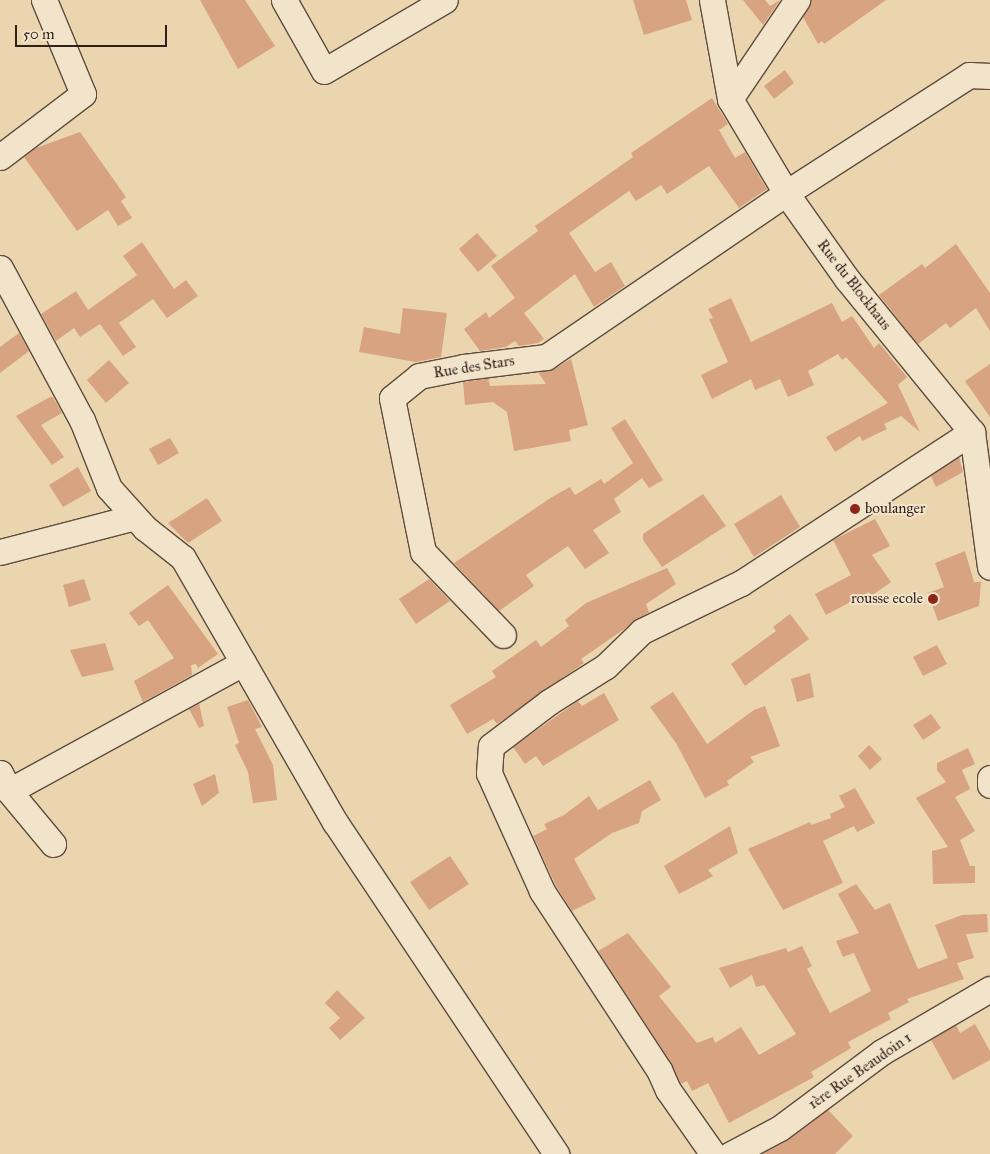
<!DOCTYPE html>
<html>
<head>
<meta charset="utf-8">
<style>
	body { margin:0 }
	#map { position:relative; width:990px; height:1154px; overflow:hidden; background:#ead5af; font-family:"IM FELL Great Primer",serif }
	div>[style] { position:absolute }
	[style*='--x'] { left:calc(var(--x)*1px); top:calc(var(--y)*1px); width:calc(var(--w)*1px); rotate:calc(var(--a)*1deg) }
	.building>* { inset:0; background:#d7a381 }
	.roads { filter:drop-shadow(1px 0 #5e4c3e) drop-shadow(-1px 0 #5e4c3e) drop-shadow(0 1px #5e4c3e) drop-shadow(0 -1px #5e4c3e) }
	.minor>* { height:25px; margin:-12.5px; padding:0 12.5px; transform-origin:12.5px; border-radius:12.5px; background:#f1e4cb }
	.dots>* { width:14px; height:14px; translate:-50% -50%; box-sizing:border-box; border:2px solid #f1e4cb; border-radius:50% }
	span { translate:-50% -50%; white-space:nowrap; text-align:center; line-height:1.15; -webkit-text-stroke:4px #f1e4cb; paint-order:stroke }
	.street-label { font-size:15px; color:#2f1f18 }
	.poi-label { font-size:15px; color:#2f1f18 }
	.left { translate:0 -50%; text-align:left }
	.right { translate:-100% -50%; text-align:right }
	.scale { position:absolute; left:15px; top:25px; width:152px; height:22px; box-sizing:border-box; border:2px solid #2f1f18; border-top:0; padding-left:6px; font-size:15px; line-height:18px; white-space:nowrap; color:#2f1f18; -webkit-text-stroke:4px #f1e4cb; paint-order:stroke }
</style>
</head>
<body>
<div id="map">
	<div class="building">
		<i style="clip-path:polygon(200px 0,245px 0,275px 46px,238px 69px)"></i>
		<i style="clip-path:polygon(633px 0,686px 0,692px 20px,644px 35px)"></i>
		<i style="clip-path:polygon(743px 0,765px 0,770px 6px,780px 0,763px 25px)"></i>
		<i style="clip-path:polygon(811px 0,886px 0,824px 44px,822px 41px,818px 44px,803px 17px)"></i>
		<i style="clip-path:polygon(785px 70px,794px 83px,774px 99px,764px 86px)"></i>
		<i style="clip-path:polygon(712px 98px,728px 124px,719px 130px,735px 158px,745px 152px,767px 189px,739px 208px,709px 166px,667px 194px,661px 185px,636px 201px,629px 191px,569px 233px,595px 272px,611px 262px,625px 286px,594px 307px,575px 274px,524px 313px,544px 339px,538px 343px,519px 346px,515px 341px,506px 347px,480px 351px,464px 329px,486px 312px,489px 318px,515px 298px,491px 266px,538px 231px,535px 226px,633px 157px,631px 153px)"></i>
		<i style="clip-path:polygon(80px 132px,126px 197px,121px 201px,132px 218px,118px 226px,108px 210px,77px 231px,24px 157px,36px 148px)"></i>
		<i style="clip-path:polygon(477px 233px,497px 256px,478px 272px,459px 249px)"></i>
		<i style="clip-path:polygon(142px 242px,174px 289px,186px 280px,198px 296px,167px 318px,153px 299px,119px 323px,136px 347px,123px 356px,100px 324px,80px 337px,74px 328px,56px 341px,41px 314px,76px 291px,88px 310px,137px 275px,123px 256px)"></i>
		<i style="clip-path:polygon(956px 244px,990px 293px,990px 331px,976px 308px,950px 328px,946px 323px,918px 344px,879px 295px,922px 264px,925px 268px)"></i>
		<i style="clip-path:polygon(731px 298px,751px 342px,832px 303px,842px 322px,852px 316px,874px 348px,879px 343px,907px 377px,898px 385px,920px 432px,901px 416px,884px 424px,887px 429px,862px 441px,860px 436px,835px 452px,826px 437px,888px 403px,846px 357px,842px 360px,838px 354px,808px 371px,814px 385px,788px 397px,780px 379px,755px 390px,751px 379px,712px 399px,701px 375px,728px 362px,709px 319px,713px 318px,708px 309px)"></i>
		<i style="clip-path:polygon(403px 308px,447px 313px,441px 357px,416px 362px,359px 352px,364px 327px,400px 334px)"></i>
		<i style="clip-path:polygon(19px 333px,29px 351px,0 373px,0 347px)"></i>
		<i style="clip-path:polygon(571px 359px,588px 425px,569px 430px,571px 441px,514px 451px,507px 412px,493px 402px,465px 405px,463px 382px,491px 378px,486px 382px,489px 381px,490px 386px,546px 384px,538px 372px,554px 369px)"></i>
		<i style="clip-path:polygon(109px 360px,129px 383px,106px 403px,87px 380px)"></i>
		<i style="clip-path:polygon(990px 364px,990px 417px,965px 381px)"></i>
		<i style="clip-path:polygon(50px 397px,53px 397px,62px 413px,41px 425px,64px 457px,52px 465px,16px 416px)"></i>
		<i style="clip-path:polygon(625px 419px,663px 480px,649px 488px,642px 478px,614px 499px,621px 512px,593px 530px,609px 553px,585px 569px,568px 546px,526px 575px,534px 586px,499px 611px,454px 563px,552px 497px,570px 487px,575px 495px,601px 479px,604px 484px,633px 463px,611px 428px)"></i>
		<i style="clip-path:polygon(170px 438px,179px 453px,158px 465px,149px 449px)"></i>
		<i style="clip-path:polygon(959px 457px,963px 472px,936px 487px,931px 476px)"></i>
		<i style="clip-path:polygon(78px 467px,91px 491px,63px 507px,49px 485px)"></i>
		<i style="clip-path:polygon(703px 494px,726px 526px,662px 567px,643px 540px,643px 534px)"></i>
		<i style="clip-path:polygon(781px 495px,800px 527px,754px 557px,734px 524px)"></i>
		<i style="clip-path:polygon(207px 498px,222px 521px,188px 543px,168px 523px)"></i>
		<i style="clip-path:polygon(875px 519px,890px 546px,872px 555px,891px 582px,871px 596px,869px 592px,826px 615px,815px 594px,851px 575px,833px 540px)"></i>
		<i style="clip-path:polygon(965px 551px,974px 582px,981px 582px,979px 606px,938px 621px,928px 593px,944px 587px,935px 563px)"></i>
		<i style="clip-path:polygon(667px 568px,676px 584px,646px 604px,649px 612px,581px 659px,584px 663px,497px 724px,493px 719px,467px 734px,450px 705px,496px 677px,492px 671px,536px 640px,541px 647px,569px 626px,565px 620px,586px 603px)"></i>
		<i style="clip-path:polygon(84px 579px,91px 600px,69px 607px,63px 585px)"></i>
		<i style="clip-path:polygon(429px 579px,450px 601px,416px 624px,399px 599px)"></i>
		<i style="clip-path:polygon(168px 585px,218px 654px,198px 668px,196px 664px,191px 665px,192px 675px,143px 702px,134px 681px,174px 658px,148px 620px,139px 626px,129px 613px)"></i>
		<i style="clip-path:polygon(790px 614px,809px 639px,745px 686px,731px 664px,776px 631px,773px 627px)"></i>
		<i style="clip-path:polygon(105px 643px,114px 670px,82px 677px,70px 650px)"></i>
		<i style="clip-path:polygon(937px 645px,947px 664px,923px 676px,913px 657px)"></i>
		<i style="clip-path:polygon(810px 673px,814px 697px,797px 702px,791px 679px)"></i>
		<i style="clip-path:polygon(673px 692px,707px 744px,754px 710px,765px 706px,780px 746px,750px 757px,754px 762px,727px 781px,729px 785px,705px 798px,676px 743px,650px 707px)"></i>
		<i style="clip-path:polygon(604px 693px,619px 720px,543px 766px,536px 756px,525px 764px,513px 747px,578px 701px,582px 706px)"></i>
		<i style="clip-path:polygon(248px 700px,262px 727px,255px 729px,273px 765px,277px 800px,253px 803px,248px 772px,235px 745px,239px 743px,227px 707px)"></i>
		<i style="clip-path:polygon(199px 703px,204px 726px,199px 728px,189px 709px)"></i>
		<i style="clip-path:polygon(931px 714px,941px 728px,923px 740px,913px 725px)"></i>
		<i style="clip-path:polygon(869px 745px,882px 759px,870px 770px,858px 756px)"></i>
		<i style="clip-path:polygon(968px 748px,975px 764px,962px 770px,970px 789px,955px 797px,975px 831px,960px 840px,970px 866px,975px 866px,975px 883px,933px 884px,932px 851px,948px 847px,916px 798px,946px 782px,937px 770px,937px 763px)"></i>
		<i style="clip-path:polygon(215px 774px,219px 793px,202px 806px,193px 784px)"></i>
		<i style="clip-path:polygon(650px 780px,661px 800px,642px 811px,639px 823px,612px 833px,574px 859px,596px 899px,572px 911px,556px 886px,533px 836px,547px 829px,544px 824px,564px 815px,589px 796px,598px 810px)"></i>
		<i style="clip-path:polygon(855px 788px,875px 823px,857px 832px,854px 826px,823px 841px,843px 883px,783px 910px,748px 849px,810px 822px,811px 825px,831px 818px,830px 814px,845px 807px,839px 796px)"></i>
		<i style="clip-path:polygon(730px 826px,738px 853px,708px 870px,713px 876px,679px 894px,664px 866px)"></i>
		<i style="clip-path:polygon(450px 856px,469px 884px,429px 910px,410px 882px)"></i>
		<i style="clip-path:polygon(856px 884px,875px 910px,890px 903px,918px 969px,948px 958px,935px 925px,962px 915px,987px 914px,988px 932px,966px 934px,974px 958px,957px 963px,964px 979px,907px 999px,909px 1002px,888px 1013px,891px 1019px,848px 1042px,851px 1048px,811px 1072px,814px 1077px,729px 1123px,708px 1083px,692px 1091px,687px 1081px,681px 1084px,668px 1058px,598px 951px,628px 933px,671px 987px,659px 996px,697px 1043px,713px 1037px,715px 1043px,741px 1027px,759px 1055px,796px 1034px,764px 985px,756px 987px,752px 975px,730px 988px,719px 968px,786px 948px,788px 952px,802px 946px,812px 966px,807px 969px,830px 1013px,871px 991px,854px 953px,843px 957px,836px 941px,859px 933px,838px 894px)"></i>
		<i style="clip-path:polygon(337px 990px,365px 1018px,340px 1040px,329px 1028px,340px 1018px,325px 1003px)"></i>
		<i style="clip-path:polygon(975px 1024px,990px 1051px,990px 1060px,953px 1080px,931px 1040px,956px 1025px,960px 1033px)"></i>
		<i style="clip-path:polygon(828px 1110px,853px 1136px,835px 1154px,762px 1154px,788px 1140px)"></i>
	</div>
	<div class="roads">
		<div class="minor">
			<i style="--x:284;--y:0;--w:81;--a:60.6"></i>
			<i style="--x:324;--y:71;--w:140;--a:-30.4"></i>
			<i style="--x:712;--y:0;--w:101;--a:79.7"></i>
			<i style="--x:730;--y:99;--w:109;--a:59.2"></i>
			<i style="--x:786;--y:193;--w:105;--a:54.7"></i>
			<i style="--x:847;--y:279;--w:198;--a:50.8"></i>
			<i style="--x:972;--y:432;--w:136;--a:82.4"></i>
			<i style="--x:730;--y:99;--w:120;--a:-55.9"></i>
			<i style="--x:0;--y:157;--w:104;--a:-37.2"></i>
			<i style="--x:83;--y:94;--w:102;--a:-112.5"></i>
			<i style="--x:0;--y:268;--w:173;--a:61.7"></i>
			<i style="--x:82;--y:420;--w:73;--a:68.3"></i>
			<i style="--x:109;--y:488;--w:54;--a:48"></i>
			<i style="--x:145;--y:528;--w:48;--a:38.3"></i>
			<i style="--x:183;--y:558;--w:305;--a:60.1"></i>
			<i style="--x:335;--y:822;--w:399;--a:56.3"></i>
			<i style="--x:0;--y:552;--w:139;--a:-14.5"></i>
			<i style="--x:503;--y:635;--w:115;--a:-133.9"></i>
			<i style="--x:423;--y:552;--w:157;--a:-101.4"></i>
			<i style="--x:392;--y:398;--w:35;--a:-39"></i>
			<i style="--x:419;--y:376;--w:46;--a:-11.3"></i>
			<i style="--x:464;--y:367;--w:83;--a:-7"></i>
			<i style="--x:546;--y:357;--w:291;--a:-34.3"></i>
			<i style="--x:786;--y:193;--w:218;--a:-32.8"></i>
			<i style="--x:969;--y:75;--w:21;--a:3"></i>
			<i style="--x:0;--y:773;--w:20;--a:63"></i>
			<i style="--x:9;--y:791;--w:69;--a:50.3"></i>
			<i style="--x:990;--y:778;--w:7;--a:90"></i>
			<i style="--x:9;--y:791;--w:267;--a:-28.7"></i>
			<i style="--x:713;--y:1154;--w:78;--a:-125.1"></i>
			<i style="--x:668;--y:1090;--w:22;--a:-114"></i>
			<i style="--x:659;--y:1070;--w:214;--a:-123.2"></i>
			<i style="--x:542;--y:891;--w:129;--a:-114.2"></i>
			<i style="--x:489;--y:773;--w:27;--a:-86"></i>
			<i style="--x:491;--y:746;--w:73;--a:-37.2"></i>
			<i style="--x:549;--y:702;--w:67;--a:-32.3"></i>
			<i style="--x:606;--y:666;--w:50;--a:-44.2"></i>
			<i style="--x:642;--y:631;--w:110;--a:-25.9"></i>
			<i style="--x:741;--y:583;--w:276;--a:-33.2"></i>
			<i style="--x:731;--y:1154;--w:55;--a:-28"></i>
			<i style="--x:780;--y:1128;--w:127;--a:-36.7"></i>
			<i style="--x:882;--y:1052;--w:125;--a:-30.3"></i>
		</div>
	</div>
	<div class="dots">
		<i style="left:855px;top:509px;background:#8f2418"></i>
		<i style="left:933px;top:599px;background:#8f2418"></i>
	</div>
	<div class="street-label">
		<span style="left:854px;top:285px;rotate:52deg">Rue du Blockhaus</span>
		<span style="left:474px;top:367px;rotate:-9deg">Rue des Stars</span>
		<span style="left:860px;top:1071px;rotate:-35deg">1ère Rue Beaudoin 1</span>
	</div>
	<div class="poi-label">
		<span class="left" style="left:865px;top:509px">boulanger</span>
		<span class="right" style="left:923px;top:599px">rousse ecole</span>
	</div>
	<div class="scale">50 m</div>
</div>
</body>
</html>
